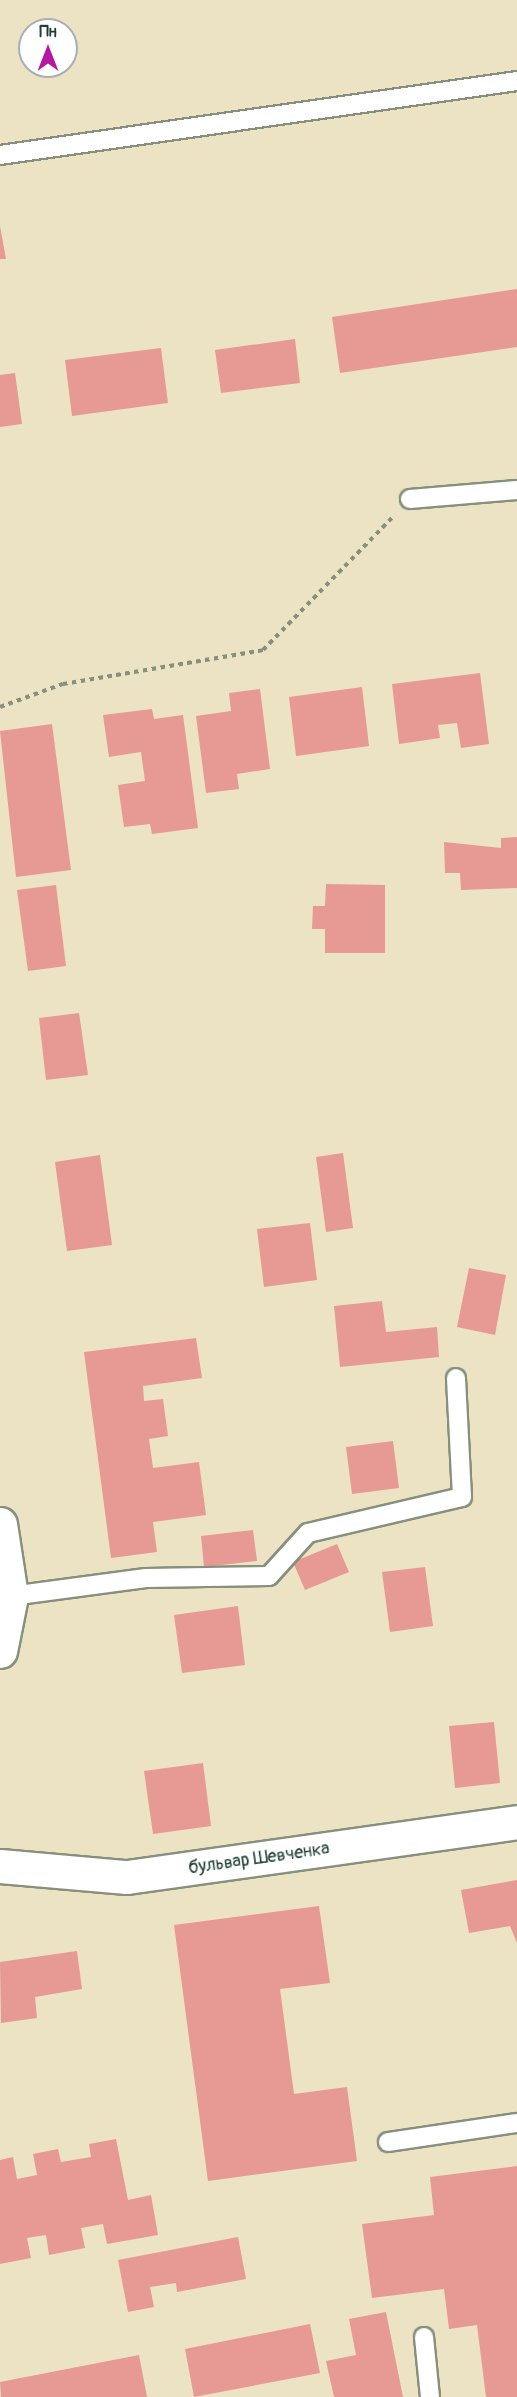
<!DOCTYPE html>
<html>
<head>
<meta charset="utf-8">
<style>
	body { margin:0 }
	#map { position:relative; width:517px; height:2397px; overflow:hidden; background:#ece3c4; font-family:Pangolin,sans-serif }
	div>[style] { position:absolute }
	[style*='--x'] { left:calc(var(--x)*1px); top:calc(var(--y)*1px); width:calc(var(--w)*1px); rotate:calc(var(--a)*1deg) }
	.building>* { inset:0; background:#e79993 }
	.path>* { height:4px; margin-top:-2px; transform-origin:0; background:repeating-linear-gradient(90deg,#86907c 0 4.5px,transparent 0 9px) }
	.roads { filter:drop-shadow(2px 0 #86907c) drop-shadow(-2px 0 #86907c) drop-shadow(0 2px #86907c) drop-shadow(0 -2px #86907c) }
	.service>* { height:18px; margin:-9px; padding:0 9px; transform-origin:9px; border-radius:9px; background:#fff }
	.minor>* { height:33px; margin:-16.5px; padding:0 16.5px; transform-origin:16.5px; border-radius:16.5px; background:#fff }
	span { translate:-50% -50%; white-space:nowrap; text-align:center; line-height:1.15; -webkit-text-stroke:4.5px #fff; paint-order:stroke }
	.street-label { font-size:18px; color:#1f3d34 }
	.north { position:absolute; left:18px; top:18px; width:60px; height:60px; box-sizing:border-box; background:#fff; border:2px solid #a5b1ae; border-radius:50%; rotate:0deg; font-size:16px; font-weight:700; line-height:24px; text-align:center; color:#1f3d34 }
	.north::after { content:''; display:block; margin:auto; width:21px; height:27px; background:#b5179e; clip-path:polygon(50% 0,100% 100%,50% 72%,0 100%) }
</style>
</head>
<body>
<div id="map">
	<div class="building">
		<i style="clip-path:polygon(0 226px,6px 259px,0 259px)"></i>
		<i style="clip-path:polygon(517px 289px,517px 347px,340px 373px,332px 317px)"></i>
		<i style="clip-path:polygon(295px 339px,300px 383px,221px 393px,215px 350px)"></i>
		<i style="clip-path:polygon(161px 348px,168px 403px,72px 416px,65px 360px)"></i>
		<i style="clip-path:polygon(15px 373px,22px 424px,0 427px,0 375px)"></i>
		<i style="clip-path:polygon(480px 673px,489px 744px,461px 748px,457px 723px,438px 725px,440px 738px,399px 744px,392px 684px)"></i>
		<i style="clip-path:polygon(362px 687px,369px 746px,296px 756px,289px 697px)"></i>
		<i style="clip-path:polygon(260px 689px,270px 769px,237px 774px,239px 789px,206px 793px,196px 716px,231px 711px,229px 693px)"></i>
		<i style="clip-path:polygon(152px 709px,154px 719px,183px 715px,198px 828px,152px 834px,150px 824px,124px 827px,118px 785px,145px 781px,141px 752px,109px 757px,103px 715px)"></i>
		<i style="clip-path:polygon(52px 724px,71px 870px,16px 877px,0 731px)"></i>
		<i style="clip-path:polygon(517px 837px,517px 888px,461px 890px,460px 873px,445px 873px,444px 842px,501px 848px,501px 838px)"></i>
		<i style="clip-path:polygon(326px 884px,385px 885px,385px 953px,325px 953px,325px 929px,312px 929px,313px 906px,325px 906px)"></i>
		<i style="clip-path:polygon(56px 885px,66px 966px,28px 971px,17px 890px)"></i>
		<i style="clip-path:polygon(79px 1013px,88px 1075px,46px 1080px,39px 1018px)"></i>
		<i style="clip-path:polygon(343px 1153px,353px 1228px,326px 1232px,316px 1157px)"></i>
		<i style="clip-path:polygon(100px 1155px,112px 1245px,67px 1251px,55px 1162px)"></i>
		<i style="clip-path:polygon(310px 1223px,317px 1280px,264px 1287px,257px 1229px)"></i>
		<i style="clip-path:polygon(469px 1268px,506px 1275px,495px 1335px,457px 1327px)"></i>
		<i style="clip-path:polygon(382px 1301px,386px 1332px,437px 1327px,439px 1357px,340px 1367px,334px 1306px)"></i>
		<i style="clip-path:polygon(196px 1338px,202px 1378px,143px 1386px,144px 1401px,163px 1399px,168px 1436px,149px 1439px,153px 1468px,199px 1462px,206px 1515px,153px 1522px,157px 1552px,111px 1558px,84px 1352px)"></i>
		<i style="clip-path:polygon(393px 1441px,399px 1488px,352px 1494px,346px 1447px)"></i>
		<i style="clip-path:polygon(253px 1530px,257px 1561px,204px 1567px,201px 1536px)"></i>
		<i style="clip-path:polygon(337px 1544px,349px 1572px,305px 1590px,293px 1562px)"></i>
		<i style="clip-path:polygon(425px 1567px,433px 1626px,390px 1632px,382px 1572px)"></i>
		<i style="clip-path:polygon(238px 1606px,245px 1665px,182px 1673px,174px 1615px)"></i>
		<i style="clip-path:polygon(494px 1722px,500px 1783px,455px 1788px,449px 1726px)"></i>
		<i style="clip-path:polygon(203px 1763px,211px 1826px,153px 1834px,144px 1771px)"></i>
		<i style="clip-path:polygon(517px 1880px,517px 1943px,510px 1926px,469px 1933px,461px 1890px)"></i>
		<i style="clip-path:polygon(319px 1906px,330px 1983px,280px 1989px,294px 2094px,347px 2087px,357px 2161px,208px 2181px,174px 1925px)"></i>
		<i style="clip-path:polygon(77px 1951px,82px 1989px,35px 1997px,37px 2018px,1px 2023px,0 1962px)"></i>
		<i style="clip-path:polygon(116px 2139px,128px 2200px,151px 2195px,158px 2235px,107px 2244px,103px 2224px,81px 2228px,85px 2248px,49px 2255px,46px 2235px,27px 2238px,31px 2258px,0 2264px,0 2160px,13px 2157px,17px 2179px,37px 2175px,33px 2154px,58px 2149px,61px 2162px,91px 2157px,89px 2144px)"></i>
		<i style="clip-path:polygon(517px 2166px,517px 2397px,486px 2397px,477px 2325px,449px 2329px,444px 2289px,372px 2298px,362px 2224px,434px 2215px,430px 2177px)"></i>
		<i style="clip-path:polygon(238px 2237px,246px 2279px,177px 2292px,176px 2283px,150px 2287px,154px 2307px,128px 2312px,118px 2260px)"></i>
		<i style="clip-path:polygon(386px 2312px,403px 2397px,334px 2397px,326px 2361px,356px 2355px,349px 2319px)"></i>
		<i style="clip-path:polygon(310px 2324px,320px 2373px,194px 2397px,185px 2349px)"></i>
		<i style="clip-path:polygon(139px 2355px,147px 2397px,1px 2397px,0 2382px)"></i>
	</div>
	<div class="path">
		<i style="--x:0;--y:707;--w:67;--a:-20.1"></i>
		<i style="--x:63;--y:684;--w:203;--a:-9.6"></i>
		<i style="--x:263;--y:650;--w:186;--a:-45.7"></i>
	</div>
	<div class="roads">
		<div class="service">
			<i style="--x:0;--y:155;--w:522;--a:-8.15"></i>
			<i style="--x:410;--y:499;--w:107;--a:-4.8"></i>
			<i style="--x:11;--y:1596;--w:136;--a:-7.6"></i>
			<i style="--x:146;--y:1578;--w:123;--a:-0.9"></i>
			<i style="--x:269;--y:1576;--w:58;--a:-47.8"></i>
			<i style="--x:308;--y:1533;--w:158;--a:-13.2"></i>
			<i style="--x:462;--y:1497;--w:119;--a:-92.9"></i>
			<i style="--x:388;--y:2142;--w:130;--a:-8.4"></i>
			<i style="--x:424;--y:2337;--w:60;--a:84.3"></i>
		</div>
		<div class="minor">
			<i style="--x:0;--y:1524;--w:73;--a:81.3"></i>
			<i style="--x:11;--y:1596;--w:56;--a:101.3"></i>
			<i style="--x:0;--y:1866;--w:127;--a:5"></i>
			<i style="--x:127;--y:1877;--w:394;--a:-8"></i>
		</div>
	</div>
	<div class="street-label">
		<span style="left:259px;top:1859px;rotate:-8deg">бульвар Шевченка</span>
	</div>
	<div class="north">Пн</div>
</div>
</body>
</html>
